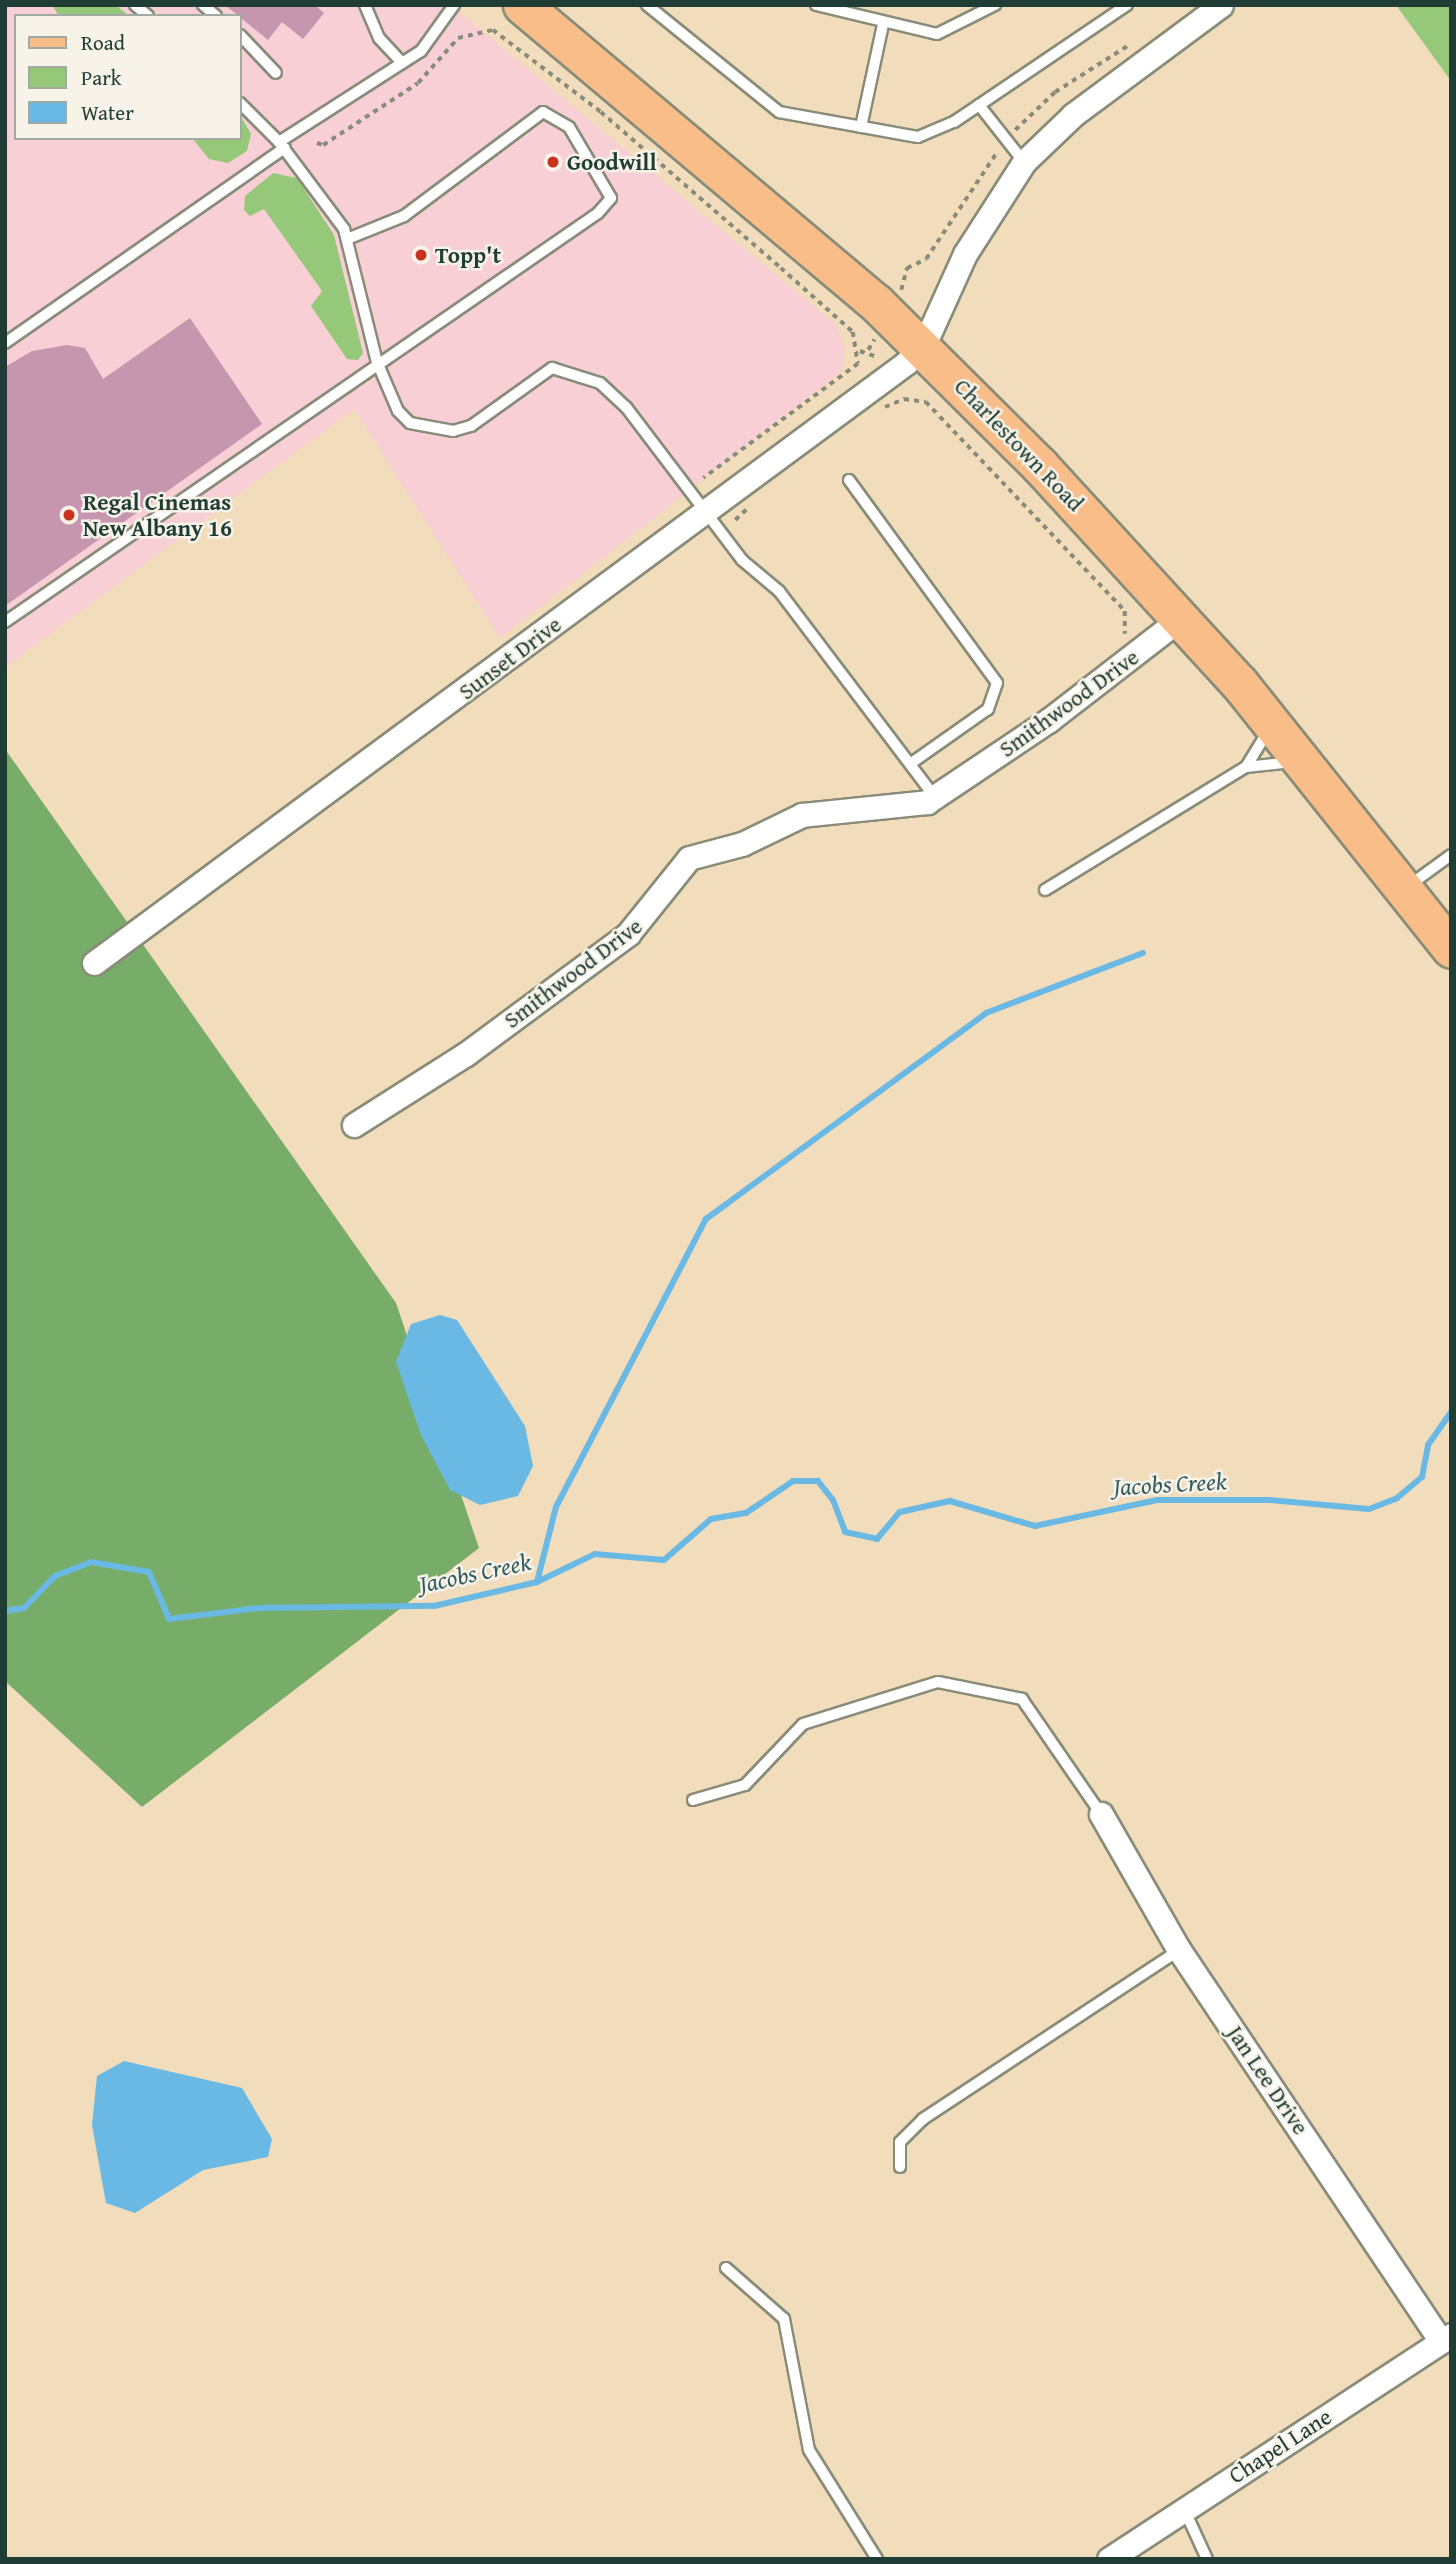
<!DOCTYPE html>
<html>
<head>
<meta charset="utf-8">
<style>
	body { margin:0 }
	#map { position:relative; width:1456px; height:2564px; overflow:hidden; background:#f1dcbc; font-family:"Gentium Book Plus",serif }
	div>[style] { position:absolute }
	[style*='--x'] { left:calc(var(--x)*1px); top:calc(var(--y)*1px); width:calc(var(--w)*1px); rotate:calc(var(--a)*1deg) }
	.built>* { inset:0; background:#f7cfd4 }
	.green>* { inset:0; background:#95c879 }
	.forest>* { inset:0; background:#78ac69 }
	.water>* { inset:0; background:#6ab9e4 }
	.stream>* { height:6px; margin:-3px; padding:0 3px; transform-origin:3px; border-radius:3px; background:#6ab9e4 }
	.building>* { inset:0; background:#c695ae }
	.path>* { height:3.5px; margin-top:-1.75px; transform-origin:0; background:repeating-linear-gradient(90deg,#888c78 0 5px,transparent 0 10px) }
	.roads { filter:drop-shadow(2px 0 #888c78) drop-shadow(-2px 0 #888c78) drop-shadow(0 2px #888c78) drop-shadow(0 -2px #888c78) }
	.lane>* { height:10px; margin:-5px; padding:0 5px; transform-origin:5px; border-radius:5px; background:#fff }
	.street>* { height:23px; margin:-11.5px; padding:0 11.5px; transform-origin:11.5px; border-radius:11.5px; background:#fff }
	.primary>* { height:37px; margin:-18.5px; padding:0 18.5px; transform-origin:18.5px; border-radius:18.5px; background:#f8bd89 }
	.dots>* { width:19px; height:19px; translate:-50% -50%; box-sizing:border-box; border:4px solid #f7f3e8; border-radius:50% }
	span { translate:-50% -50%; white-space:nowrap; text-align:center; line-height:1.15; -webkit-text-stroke:5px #f7f3e8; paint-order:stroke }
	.poi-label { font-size:23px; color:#1f3d34; font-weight:700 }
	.left { translate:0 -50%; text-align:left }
	.street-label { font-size:23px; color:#1f3d34 }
	.water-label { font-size:24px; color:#325c60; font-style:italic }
	.frame { position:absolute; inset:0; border:7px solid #1f3d34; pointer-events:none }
	.legend { position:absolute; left:14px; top:14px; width:228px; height:126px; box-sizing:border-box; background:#f7f3e8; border:2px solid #a1aaa0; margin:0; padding:9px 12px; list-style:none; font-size:21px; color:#1f3d34 }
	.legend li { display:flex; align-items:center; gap:14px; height:35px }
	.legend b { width:35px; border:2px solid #a1aaa0 }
</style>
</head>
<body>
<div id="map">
	<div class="built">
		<i style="clip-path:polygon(evenodd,5px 5px,451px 5px,836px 325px,845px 348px,842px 371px,500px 638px,354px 409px,5px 667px,5px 5px,16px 16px,240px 16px,240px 138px,16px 138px,16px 16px)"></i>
	</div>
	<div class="green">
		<i style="clip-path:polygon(52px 5px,116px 5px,129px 16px,59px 16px)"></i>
		<i style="clip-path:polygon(1396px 5px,1451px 5px,1451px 81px)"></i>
		<i style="clip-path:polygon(240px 115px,251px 134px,247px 151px,228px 163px,209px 159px,192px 138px,240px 138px)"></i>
		<i style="clip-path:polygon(273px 173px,297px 178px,334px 235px,363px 353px,358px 360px,347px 359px,311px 306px,322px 291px,264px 209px,250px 216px,244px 210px,245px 196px)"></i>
	</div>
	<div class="forest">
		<i style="clip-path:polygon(5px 749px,396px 1303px,479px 1548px,142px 1807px,5px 1681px)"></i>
	</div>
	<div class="water">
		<i style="clip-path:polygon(440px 1315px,457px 1320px,525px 1426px,533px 1466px,518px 1496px,480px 1505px,450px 1490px,421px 1435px,396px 1362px,411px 1324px)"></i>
		<i style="clip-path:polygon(124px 2061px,242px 2088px,272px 2139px,268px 2157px,203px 2170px,135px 2213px,106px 2203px,92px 2125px,97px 2076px)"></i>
	</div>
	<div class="stream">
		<i style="--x:537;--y:1582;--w:77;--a:-75.8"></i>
		<i style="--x:556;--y:1507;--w:325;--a:-62.5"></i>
		<i style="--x:706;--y:1219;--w:348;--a:-36.3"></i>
		<i style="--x:986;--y:1013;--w:168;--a:-20.9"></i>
		<i style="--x:5;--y:1611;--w:19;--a:-9"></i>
		<i style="--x:24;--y:1608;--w:45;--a:-45.9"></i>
		<i style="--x:55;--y:1576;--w:39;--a:-21"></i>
		<i style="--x:91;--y:1562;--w:59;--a:9.8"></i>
		<i style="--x:149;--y:1572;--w:51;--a:66.9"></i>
		<i style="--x:169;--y:1619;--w:91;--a:-7"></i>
		<i style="--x:259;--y:1608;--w:175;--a:-0.7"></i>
		<i style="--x:434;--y:1606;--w:106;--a:-13.1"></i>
		<i style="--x:537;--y:1582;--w:64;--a:-25.8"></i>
		<i style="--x:595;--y:1554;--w:69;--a:5"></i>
		<i style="--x:664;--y:1560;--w:62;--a:-41.1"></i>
		<i style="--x:711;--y:1519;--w:36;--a:-10"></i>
		<i style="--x:746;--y:1513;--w:57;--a:-34.2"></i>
		<i style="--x:793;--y:1481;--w:25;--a:0"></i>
		<i style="--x:818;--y:1481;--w:24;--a:52"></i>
		<i style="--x:833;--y:1500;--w:34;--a:69"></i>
		<i style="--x:845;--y:1532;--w:33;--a:12"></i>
		<i style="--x:877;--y:1539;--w:35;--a:-50"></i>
		<i style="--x:900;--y:1512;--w:51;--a:-12.4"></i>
		<i style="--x:950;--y:1501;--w:89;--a:16.4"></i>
		<i style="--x:1035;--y:1526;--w:125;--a:-12"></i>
		<i style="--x:1157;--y:1500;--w:112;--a:0"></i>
		<i style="--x:1269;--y:1500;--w:100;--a:5.1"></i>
		<i style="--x:1369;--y:1509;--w:30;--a:-21"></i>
		<i style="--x:1397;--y:1498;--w:33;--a:-40"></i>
		<i style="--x:1422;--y:1477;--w:33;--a:-79"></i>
		<i style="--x:1428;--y:1445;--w:40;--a:-55.1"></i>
	</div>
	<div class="building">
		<i style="clip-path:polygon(225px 5px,315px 5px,324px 13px,303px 39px,282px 22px,268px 40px)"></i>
		<i style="clip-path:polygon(190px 318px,262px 424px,5px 606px,5px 367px,32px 351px,67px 345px,85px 348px,103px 379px)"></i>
	</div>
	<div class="path">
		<i style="--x:1015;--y:130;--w:55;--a:-43.5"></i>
		<i style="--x:1055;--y:92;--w:88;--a:-32.4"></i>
		<i style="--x:317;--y:143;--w:6;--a:18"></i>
		<i style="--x:323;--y:145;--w:113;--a:-33.1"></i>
		<i style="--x:418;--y:83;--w:60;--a:-48.4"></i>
		<i style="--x:458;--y:38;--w:36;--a:-13"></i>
		<i style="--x:493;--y:30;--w:136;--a:37.2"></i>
		<i style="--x:601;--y:112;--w:238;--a:40.9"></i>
		<i style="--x:781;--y:268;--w:96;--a:41.6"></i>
		<i style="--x:853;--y:332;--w:32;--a:81"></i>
		<i style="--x:858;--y:364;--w:192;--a:143.5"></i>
		<i style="--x:901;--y:290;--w:23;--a:-75"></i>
		<i style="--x:907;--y:268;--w:21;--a:-25"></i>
		<i style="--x:926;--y:259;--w:128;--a:-56.4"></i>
		<i style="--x:868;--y:350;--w:12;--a:-59"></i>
		<i style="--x:860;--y:351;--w:18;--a:19"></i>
		<i style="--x:885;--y:407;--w:21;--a:-23"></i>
		<i style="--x:904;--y:399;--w:22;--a:8"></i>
		<i style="--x:926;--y:402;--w:289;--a:46.4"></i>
		<i style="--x:1125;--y:611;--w:23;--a:90"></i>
		<i style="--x:735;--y:520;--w:19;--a:-43"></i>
	</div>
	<div class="roads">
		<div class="lane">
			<i style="--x:135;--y:5;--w:17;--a:40"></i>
			<i style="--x:203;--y:5;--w:17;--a:40"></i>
			<i style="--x:365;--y:5;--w:36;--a:67"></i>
			<i style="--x:379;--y:38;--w:34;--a:47"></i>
			<i style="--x:647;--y:5;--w:170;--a:39"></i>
			<i style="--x:779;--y:112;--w:141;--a:10.2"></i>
			<i style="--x:918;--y:137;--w:39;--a:-23"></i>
			<i style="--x:954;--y:122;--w:209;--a:-34.1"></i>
			<i style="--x:816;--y:5;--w:124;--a:13.5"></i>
			<i style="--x:937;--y:34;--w:65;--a:-26.6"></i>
			<i style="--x:240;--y:35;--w:52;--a:46.5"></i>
			<i style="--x:240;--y:103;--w:55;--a:45"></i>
			<i style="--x:279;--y:142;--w:169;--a:-32.7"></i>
			<i style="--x:421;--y:51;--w:57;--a:-54.3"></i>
			<i style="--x:979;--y:105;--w:73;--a:51.7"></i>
			<i style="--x:861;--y:127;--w:105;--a:-77.9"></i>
			<i style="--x:279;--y:142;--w:109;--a:53.2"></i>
			<i style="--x:344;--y:229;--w:137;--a:76.1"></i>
			<i style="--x:377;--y:362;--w:53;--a:66.8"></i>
			<i style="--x:398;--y:411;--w:17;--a:45"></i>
			<i style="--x:410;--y:423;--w:44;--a:10.5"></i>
			<i style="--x:453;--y:431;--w:19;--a:-16"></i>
			<i style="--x:471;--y:426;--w:100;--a:-35.6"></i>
			<i style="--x:552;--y:368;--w:50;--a:17.4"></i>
			<i style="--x:600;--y:383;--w:35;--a:43"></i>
			<i style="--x:626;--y:407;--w:192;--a:52.8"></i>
			<i style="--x:742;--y:560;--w:48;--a:40"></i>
			<i style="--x:779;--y:591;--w:258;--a:52.9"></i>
			<i style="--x:5;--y:343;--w:341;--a:-34.9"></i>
			<i style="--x:849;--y:480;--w:251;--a:53.9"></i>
			<i style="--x:997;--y:683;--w:28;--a:109"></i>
			<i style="--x:988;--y:709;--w:95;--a:144.8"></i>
			<i style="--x:5;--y:622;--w:720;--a:-34.59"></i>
			<i style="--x:598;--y:213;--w:20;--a:-49"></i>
			<i style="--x:611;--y:198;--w:82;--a:-120.6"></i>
			<i style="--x:569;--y:127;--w:30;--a:-150"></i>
			<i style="--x:543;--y:112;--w:174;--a:143.2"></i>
			<i style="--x:404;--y:216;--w:61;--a:158"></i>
			<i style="--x:1268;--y:731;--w:42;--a:121.4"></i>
			<i style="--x:1246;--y:767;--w:47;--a:-6.1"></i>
			<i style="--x:1407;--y:887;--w:54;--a:-36"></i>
			<i style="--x:1045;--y:890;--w:236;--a:-31.5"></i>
			<i style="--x:693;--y:1800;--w:54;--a:-16.1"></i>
			<i style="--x:745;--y:1785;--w:84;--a:-46.4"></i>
			<i style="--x:803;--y:1724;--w:141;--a:-17.3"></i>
			<i style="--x:938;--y:1682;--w:86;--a:11.4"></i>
			<i style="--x:1022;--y:1699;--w:140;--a:55.5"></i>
			<i style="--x:900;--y:2167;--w:25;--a:-90"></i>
			<i style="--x:900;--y:2142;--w:33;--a:-45"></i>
			<i style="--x:923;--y:2119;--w:307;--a:-33.4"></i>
			<i style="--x:726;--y:2268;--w:77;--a:41.3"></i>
			<i style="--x:784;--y:2319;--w:133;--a:79.2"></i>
			<i style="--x:809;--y:2450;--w:128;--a:58"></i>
			<i style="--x:1184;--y:2509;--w:55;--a:65.3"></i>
		</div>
		<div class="street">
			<i style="--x:94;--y:963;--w:1010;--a:-36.46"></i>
			<i style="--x:906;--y:363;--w:23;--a:-43"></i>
			<i style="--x:923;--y:347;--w:102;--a:-65.7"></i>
			<i style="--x:965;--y:254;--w:109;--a:-57.3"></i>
			<i style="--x:1024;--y:162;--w:68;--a:-43.8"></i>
			<i style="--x:1073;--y:115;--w:184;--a:-36.6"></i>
			<i style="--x:354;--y:1125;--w:133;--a:-32.4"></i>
			<i style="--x:466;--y:1054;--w:202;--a:-36.5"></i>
			<i style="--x:628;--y:934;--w:97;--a:-51.2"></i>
			<i style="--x:689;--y:858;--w:55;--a:-14.8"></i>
			<i style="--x:742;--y:844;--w:67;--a:-25.8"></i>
			<i style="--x:802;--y:815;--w:126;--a:-5.9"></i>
			<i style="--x:927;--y:802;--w:147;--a:-33.9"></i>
			<i style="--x:1049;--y:720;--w:167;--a:-37.7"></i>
			<i style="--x:1101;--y:1814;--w:157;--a:60.2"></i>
			<i style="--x:1179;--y:1950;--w:471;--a:56.2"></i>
			<i style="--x:1109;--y:2559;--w:409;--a:-33.2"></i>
		</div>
		<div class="primary">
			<i style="--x:522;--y:5;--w:463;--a:40.1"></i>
			<i style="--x:876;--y:303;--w:231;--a:44.8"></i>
			<i style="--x:1040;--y:466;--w:294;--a:47.5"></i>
			<i style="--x:1239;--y:683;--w:340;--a:51.4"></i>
		</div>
	</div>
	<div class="dots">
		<i style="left:553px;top:162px;background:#c8321e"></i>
		<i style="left:421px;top:255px;background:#c8321e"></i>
		<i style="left:69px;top:515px;background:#c8321e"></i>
	</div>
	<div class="poi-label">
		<span class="left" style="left:567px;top:162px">Goodwill</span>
		<span class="left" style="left:435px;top:255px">Topp't</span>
		<span class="left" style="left:83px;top:515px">Regal Cinemas<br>New Albany 16</span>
	</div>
	<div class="street-label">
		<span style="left:1019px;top:445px;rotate:46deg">Charlestown Road</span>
		<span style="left:510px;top:658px;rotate:-37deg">Sunset Drive</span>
		<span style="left:1069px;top:703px;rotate:-36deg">Smithwood Drive</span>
		<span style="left:573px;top:973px;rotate:-37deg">Smithwood Drive</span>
		<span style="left:1268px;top:2080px;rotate:56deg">Jan Lee Drive</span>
		<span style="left:1280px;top:2446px;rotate:-33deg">Chapel Lane</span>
	</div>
	<div class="water-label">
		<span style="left:1170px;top:1484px;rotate:-3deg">Jacobs Creek</span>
		<span style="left:475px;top:1573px;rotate:-12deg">Jacobs Creek</span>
	</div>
	<div class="frame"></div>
	<ul class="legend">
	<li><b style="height:9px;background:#f8bd89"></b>Road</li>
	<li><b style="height:19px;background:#95c879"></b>Park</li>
	<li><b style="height:19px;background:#6ab9e4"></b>Water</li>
	</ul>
</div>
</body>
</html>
